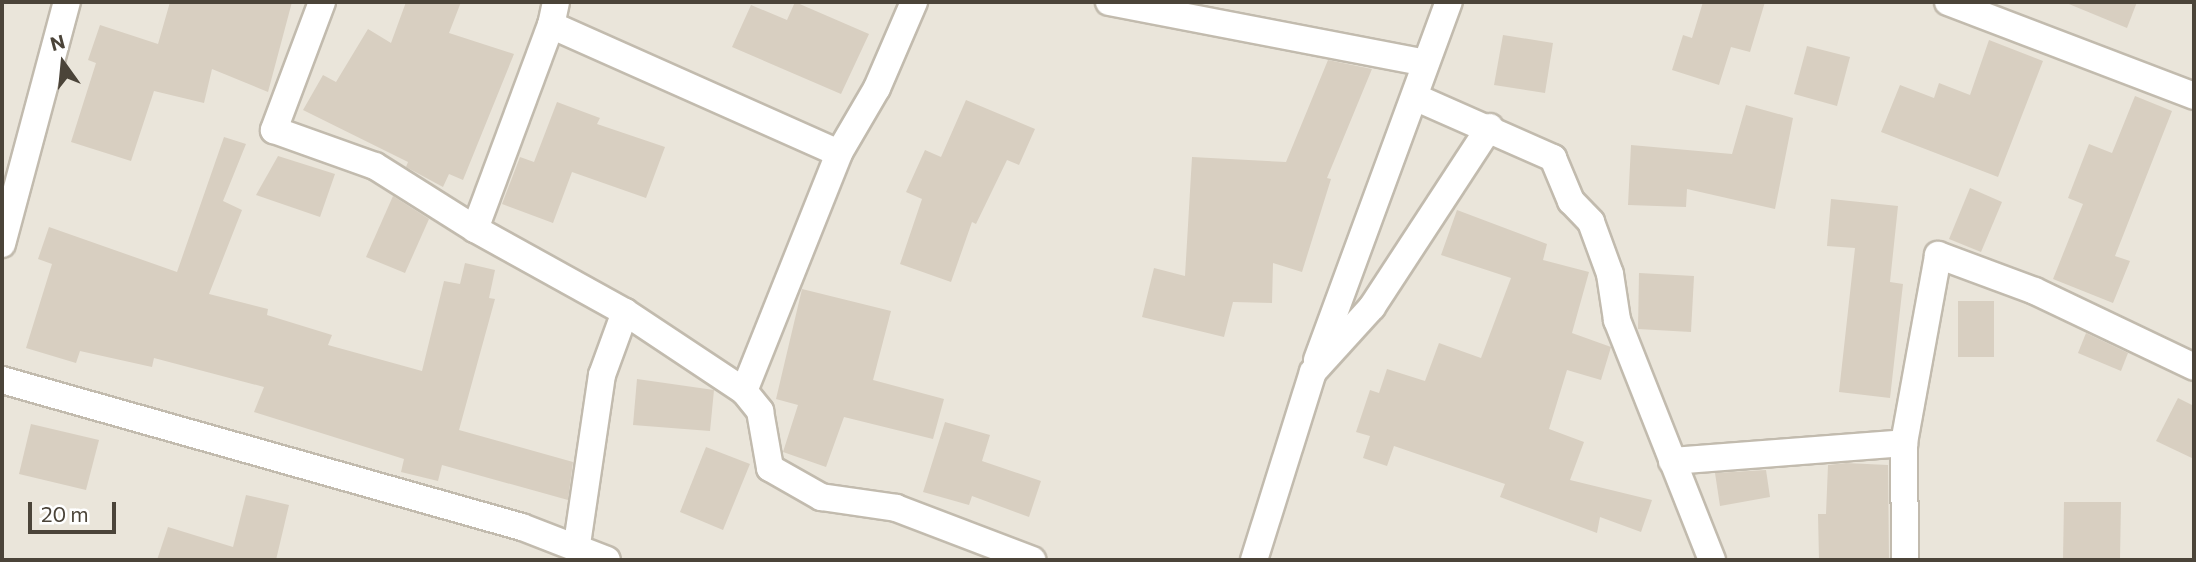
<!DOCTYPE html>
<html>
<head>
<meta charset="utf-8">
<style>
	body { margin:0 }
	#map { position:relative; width:2196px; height:562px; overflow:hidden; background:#f6f3ec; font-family:Commissioner,sans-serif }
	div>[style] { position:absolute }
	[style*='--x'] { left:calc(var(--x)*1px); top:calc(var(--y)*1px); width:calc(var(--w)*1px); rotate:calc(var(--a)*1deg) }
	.residential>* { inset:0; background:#eae5da }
	.building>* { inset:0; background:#d8cfc1 }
	.roads { filter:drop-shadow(2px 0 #c2bbae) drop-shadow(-2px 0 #c2bbae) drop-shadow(0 2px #c2bbae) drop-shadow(0 -2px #c2bbae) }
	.minor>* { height:26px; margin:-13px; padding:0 13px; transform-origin:13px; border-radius:13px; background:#fff }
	span { translate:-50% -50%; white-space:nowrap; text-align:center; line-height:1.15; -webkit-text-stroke:5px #fff; paint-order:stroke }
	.frame { position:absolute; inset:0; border:4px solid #4b4439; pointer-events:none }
	.north { position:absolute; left:28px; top:28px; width:70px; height:70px; -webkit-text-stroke:5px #fff; paint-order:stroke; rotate:345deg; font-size:19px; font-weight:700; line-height:28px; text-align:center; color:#4b4439 }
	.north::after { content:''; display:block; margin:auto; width:24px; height:32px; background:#4b4439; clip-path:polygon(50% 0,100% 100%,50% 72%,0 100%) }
	.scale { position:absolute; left:28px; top:502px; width:88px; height:32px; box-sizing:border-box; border:4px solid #4b4439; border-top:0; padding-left:9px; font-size:21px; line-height:24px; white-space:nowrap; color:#4b4439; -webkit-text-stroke:5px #fff; paint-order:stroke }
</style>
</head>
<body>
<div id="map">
	<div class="residential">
		<i style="clip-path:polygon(2px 2px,2194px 2px,2194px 560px,2px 560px)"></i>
	</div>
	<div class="building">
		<i style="clip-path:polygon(170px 2px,292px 2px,268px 92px,212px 69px,204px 103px,154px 91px,131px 161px,71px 142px,96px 63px,88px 60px,100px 25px,158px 44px)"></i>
		<i style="clip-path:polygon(406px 2px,461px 2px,449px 33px,514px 54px,463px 180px,449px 174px,443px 187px,406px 167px,408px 162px,303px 110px,323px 75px,336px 82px,368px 29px,391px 43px)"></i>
		<i style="clip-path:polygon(795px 2px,869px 34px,841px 94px,732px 47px,751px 5px,787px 20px)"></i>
		<i style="clip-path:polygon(1703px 2px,1765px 2px,1750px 52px,1731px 47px,1719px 85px,1672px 70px,1683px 35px,1692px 38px)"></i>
		<i style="clip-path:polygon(2064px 2px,2137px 2px,2127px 28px)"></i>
		<i style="clip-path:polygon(1503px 35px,1553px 43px,1545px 93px,1494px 85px)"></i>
		<i style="clip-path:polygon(1989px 40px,2043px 61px,1998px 177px,1881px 132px,1900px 85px,1934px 98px,1939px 83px,1970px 95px)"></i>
		<i style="clip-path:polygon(1807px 46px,1850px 57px,1837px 106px,1794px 94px)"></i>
		<i style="clip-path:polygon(1328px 60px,1372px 69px,1327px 178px,1331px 179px,1302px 272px,1273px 263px,1272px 303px,1233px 302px,1224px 337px,1142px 317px,1154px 268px,1185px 276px,1192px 157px,1286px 162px)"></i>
		<i style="clip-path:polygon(2135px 96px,2172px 111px,2115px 256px,2130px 261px,2113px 303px,2053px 279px,2083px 204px,2068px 198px,2089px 144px,2112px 153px)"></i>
		<i style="clip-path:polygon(966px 100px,1035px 129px,1019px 165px,1007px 160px,976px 224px,972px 222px,951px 282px,900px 264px,922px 199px,906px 192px,925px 150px,941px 157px)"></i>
		<i style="clip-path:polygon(557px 102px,600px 118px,597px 124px,665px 147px,646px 198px,572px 172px,553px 223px,502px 204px,520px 157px,534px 162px)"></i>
		<i style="clip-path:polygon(1746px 105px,1793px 118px,1775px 209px,1687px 189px,1686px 207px,1628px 205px,1631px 145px,1732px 154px)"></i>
		<i style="clip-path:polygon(224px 137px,246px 144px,223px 201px,242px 210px,209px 294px,268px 309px,267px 315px,332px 335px,328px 345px,422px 371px,444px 281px,460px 284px,465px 263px,495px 270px,489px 298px,495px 299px,459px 430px,573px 462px,568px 500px,442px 465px,438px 481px,401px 472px,404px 459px,254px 412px,264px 387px,154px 358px,152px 367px,80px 351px,76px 363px,26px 348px,52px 264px,38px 259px,49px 227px,177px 272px)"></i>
		<i style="clip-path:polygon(278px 156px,335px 174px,320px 217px,256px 195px)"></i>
		<i style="clip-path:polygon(1970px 188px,2002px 202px,1981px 252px,1949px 239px)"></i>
		<i style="clip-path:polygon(393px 196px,429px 219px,405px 273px,366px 257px)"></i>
		<i style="clip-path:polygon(1831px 199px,1898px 206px,1890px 282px,1903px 284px,1890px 398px,1839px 392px,1855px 248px,1827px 246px)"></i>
		<i style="clip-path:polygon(1457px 210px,1547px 244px,1543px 260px,1589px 272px,1572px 333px,1611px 347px,1601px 380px,1567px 370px,1549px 429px,1584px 442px,1570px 480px,1652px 500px,1641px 532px,1600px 517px,1597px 533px,1500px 497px,1505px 484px,1394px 446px,1387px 466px,1363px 458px,1370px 436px,1356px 432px,1370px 390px,1379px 393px,1387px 369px,1425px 381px,1439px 343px,1481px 358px,1511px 278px,1441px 255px)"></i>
		<i style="clip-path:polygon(1639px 273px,1694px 276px,1691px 332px,1638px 329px)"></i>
		<i style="clip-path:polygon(802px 289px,891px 311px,873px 380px,944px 399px,933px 439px,844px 417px,826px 467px,783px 452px,798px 405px,776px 399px)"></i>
		<i style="clip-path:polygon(1958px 301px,1994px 301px,1994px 357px,1958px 357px)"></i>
		<i style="clip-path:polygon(2086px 333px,2128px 353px,2121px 371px,2078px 353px)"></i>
		<i style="clip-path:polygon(637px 379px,714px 390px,710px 431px,633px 425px)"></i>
		<i style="clip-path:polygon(2178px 398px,2194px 406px,2194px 459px,2156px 441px)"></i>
		<i style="clip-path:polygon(945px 422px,990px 435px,982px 461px,1041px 481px,1029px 517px,972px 496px,969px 505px,923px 492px)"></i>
		<i style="clip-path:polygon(31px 424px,99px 440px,86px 490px,19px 474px)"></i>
		<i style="clip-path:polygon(706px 447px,750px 464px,723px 530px,680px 512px)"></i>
		<i style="clip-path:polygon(1846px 463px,1888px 465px,1889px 560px,1819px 560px,1818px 514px,1826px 514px,1828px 465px)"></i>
		<i style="clip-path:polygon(1766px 470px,1770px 497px,1720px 506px,1715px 473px)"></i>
		<i style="clip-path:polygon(246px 495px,289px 505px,276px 560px,157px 560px,168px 527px,233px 547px)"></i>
		<i style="clip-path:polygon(2064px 502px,2121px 502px,2120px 560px,2063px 560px)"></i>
	</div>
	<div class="roads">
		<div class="minor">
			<i style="--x:322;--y:2;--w:137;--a:110.6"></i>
			<i style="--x:274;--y:130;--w:107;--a:19.6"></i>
			<i style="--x:375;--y:166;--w:118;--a:32.2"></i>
			<i style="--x:475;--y:229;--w:171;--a:29"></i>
			<i style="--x:625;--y:312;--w:143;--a:33.6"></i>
			<i style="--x:744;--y:391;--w:26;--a:51"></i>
			<i style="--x:760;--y:411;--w:58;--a:80"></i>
			<i style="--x:770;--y:468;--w:59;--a:29.6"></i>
			<i style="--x:821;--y:497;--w:76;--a:8.3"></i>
			<i style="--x:896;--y:508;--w:146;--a:20.9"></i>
			<i style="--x:556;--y:2;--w:24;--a:102"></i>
			<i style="--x:551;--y:25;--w:315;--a:24"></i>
			<i style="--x:1109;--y:2;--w:322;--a:10.9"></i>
			<i style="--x:1948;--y:2;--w:263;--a:20.9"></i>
			<i style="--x:1417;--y:98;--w:149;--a:23.8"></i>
			<i style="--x:1553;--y:158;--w:47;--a:67.3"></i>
			<i style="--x:1571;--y:201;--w:29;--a:46"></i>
			<i style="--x:1591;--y:222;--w:55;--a:69.9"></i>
			<i style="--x:1610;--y:274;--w:47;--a:81.3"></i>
			<i style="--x:1617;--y:320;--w:258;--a:68.4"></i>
			<i style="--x:475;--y:229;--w:218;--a:-69.6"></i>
			<i style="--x:2;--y:244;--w:251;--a:-75"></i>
			<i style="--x:1317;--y:360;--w:382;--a:-69.8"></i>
			<i style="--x:2;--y:380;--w:540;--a:15.79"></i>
			<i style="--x:522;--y:527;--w:91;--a:21.2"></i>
			<i style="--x:744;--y:391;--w:256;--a:-68.2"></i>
			<i style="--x:839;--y:153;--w:75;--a:-59.7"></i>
			<i style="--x:877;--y:88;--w:94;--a:-66.7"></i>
			<i style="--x:1904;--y:443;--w:117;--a:89.5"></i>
			<i style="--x:1672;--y:461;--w:233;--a:-4.4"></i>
			<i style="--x:1904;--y:443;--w:191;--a:-79.7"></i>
			<i style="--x:1938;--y:255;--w:103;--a:20.4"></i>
			<i style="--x:2035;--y:291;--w:176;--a:25.5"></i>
			<i style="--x:577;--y:544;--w:171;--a:-81.6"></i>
			<i style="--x:602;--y:375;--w:67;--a:-69.9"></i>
			<i style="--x:1254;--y:560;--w:197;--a:-72.6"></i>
			<i style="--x:1313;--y:372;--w:88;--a:-47.8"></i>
			<i style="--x:1372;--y:307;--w:215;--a:-56.8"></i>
		</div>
	</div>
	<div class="frame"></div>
	<div class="north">N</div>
	<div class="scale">20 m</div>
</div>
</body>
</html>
